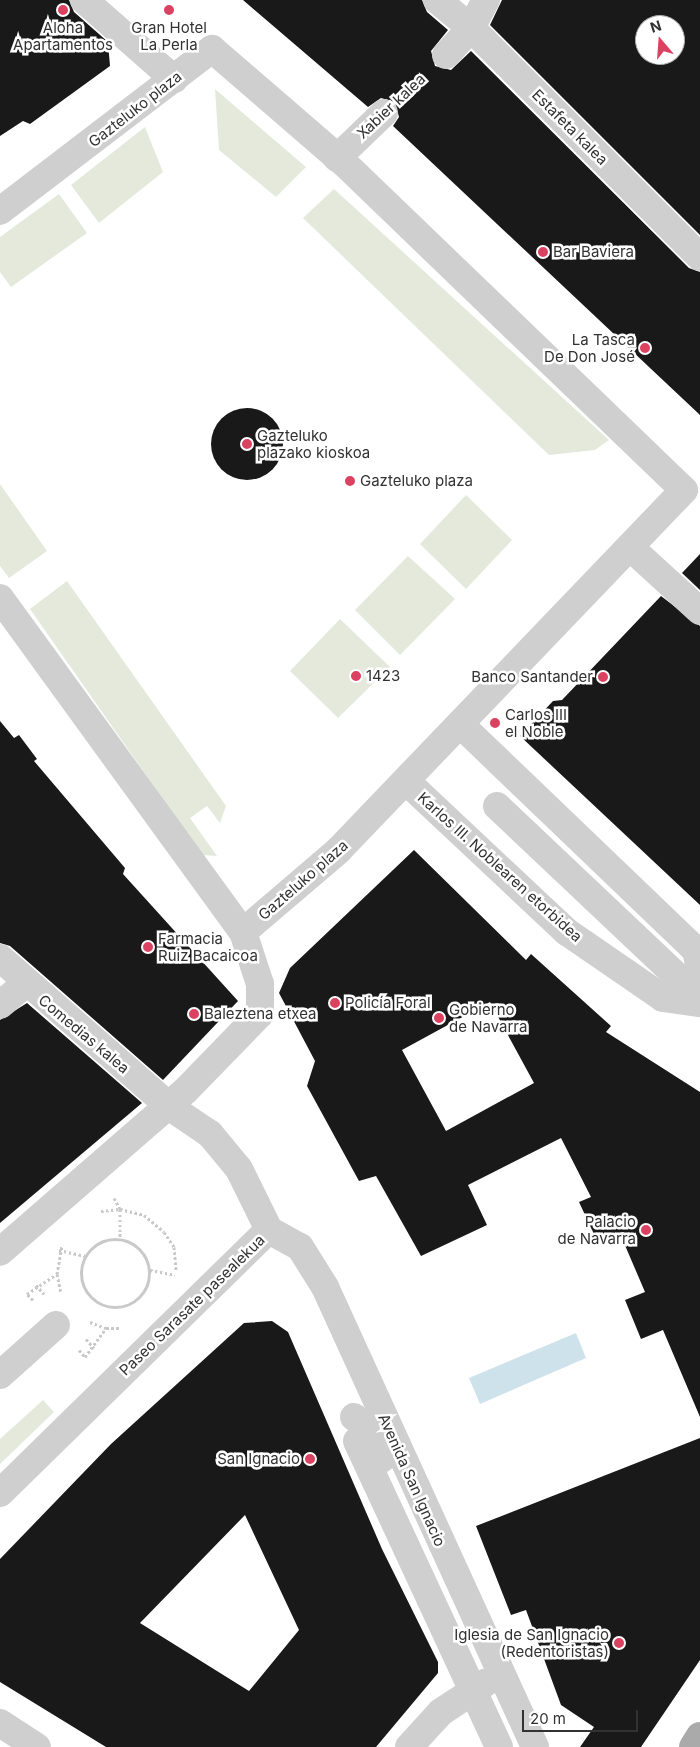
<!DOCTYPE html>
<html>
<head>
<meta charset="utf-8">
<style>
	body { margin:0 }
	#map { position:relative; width:700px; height:1747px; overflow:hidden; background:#fff; font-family:Inter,sans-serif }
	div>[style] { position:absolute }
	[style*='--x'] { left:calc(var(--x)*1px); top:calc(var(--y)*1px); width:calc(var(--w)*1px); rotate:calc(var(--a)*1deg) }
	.green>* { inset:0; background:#e4e9dc }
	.water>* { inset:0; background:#cde2ea }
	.building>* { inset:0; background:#191919 }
	.round { border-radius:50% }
	.path>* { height:3px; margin-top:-1.5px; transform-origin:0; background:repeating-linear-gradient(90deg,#c9c9c9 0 2.5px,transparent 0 5px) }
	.path>.ring { margin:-1.5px; padding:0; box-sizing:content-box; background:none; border:3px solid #c9c9c9; border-radius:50% }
	.minor>* { height:28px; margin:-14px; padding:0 14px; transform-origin:14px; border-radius:14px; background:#cfcfcf }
	.major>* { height:28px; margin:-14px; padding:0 14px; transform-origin:14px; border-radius:14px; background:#aaa }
	.dots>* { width:14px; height:14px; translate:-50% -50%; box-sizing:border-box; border:2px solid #fff; border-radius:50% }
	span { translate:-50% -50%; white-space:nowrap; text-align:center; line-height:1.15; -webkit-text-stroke:5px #fff; paint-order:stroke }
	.poi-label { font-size:15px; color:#323232 }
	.left { translate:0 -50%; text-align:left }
	.right { translate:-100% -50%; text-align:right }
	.street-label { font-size:15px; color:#323232 }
	.north { position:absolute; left:635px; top:15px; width:50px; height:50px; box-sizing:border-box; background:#fff; border:1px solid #adadad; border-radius:50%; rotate:342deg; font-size:14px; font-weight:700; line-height:20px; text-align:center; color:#323232 }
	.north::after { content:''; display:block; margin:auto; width:18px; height:22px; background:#db4261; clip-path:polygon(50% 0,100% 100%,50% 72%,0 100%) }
	.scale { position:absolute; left:522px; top:1710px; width:116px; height:22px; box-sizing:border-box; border:2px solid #323232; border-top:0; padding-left:6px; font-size:15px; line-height:18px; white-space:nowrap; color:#323232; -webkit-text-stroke:4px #fff; paint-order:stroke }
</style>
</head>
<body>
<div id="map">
	<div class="green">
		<i style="clip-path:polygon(215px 89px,306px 167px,276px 197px,219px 150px)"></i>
		<i style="clip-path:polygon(145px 127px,163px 172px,99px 223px,71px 185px)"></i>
		<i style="clip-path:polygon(334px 189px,609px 440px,595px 450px,549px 455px,303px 218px)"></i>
		<i style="clip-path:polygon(59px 194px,87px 233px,11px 287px,0 272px,0 237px)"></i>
		<i style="clip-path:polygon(0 484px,47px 551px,9px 578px,0 566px)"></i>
		<i style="clip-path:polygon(466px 495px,512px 540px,466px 589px,420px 544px)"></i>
		<i style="clip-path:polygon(408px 556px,455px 599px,400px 655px,355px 610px)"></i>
		<i style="clip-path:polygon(67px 581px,226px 806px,220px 823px,207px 806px,190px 818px,217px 856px,202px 855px,30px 609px)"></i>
		<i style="clip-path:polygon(340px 619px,390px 667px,338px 718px,290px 671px)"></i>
		<i style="clip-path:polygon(43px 1400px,54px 1412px,0 1464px,0 1439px)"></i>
	</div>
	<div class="water">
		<i style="clip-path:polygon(576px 1333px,586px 1358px,480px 1404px,469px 1378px)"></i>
	</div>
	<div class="building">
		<i style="clip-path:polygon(0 0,69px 0,74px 12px,108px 42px,110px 66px,30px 124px,23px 121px,0 136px)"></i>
		<i style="clip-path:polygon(243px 0,422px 0,427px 12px,448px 30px,431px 51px,435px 66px,451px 70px,471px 51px,689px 268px,700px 272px,700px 415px,393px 126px,399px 117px,395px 102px,381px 98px,368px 107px)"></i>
		<i style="clip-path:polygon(evenodd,502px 0,700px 0,700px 235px,490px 25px,502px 0,645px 25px,675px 25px,675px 55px,645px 55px,645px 25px)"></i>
		<i class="round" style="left:211px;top:408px;width:72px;height:72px"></i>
		<i style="clip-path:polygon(700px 554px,700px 590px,682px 573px)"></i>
		<i style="clip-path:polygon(661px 596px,700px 626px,700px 905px,520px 736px,553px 701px,562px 700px)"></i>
		<i style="clip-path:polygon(0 721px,14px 738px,19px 735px,37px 759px,34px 761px,125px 868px,123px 874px,238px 1001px,163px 1080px,10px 946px,0 943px)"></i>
		<i style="clip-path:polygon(evenodd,414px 850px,526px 960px,531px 954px,611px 1026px,606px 1032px,700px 1092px,700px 1417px,663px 1330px,641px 1339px,625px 1300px,645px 1292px,621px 1236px,599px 1245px,579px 1202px,591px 1197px,561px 1138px,468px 1185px,487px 1225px,421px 1256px,376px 1176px,359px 1181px,307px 1086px,315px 1061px,279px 993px,290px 968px,414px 850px,490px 1002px,534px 1083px,446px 1131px,402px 1050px,490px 1002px)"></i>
		<i style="clip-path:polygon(27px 1003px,142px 1103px,0 1223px,0 1020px)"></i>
		<i style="clip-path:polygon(evenodd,272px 1321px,288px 1332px,382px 1549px,438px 1662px,438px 1673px,376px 1747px,106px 1747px,0 1682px,0 1559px,111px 1444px,244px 1323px,272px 1321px,245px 1515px,299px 1630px,249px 1691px,140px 1623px,245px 1515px)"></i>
		<i style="clip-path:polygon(700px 1438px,700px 1660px,641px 1747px,580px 1747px,594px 1727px,561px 1705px,526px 1610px,511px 1615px,476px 1526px)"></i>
	</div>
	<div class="path">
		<i style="--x:408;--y:90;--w:19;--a:-43"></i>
		<i style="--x:114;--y:1198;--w:13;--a:61"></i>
		<i style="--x:120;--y:1209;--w:25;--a:14"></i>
		<i style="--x:144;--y:1215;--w:26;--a:40"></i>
		<i style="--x:164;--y:1232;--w:18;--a:56"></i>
		<i style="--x:174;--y:1247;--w:24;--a:85"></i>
		<i style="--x:101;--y:1211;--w:19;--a:-6"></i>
		<i style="--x:120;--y:1209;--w:30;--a:90"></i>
		<i class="ring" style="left:81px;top:1239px;width:65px;height:65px"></i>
		<i style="--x:59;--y:1250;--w:27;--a:13"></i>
		<i style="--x:150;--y:1270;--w:25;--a:11"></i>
		<i style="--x:57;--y:1274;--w:19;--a:78"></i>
		<i style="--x:36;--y:1285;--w:12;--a:48"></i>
		<i style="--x:33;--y:1300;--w:8;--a:-135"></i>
		<i style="--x:27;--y:1294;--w:36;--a:-34"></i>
		<i style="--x:57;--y:1274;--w:29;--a:-80"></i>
		<i style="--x:90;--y:1322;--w:17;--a:21"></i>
		<i style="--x:86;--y:1339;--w:12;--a:48"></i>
		<i style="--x:79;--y:1350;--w:9;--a:49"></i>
		<i style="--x:85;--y:1357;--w:36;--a:-54"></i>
		<i style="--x:106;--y:1328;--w:14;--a:0"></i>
	</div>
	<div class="minor">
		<i style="--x:84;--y:0;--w:120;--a:41.3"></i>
		<i style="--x:437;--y:0;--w:44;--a:39.5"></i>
		<i style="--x:471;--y:28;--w:324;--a:45"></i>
		<i style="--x:446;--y:55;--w:37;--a:-47"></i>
		<i style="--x:471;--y:28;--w:32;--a:-62"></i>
		<i style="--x:337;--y:158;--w:65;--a:-43.8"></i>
		<i style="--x:0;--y:211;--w:267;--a:-37.4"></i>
		<i style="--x:212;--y:49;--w:173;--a:40.8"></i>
		<i style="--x:343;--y:162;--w:473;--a:43.9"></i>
		<i style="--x:684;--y:490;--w:499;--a:133.8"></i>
		<i style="--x:339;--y:850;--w:126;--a:139.5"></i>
		<i style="--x:632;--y:549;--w:92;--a:42.4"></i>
		<i style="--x:0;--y:598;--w:413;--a:54"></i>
		<i style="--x:243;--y:932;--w:55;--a:71.9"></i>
		<i style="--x:260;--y:984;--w:30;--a:90"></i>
		<i style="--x:260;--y:1014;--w:107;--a:134.2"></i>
		<i style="--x:185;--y:1091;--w:245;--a:139"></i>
		<i style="--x:461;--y:725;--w:325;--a:43.8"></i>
		<i style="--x:696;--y:950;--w:19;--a:78"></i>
		<i style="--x:406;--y:781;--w:221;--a:43.2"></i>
		<i style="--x:567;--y:932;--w:116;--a:34.5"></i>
		<i style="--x:663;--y:998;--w:37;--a:8"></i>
		<i style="--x:497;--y:806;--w:279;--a:43.4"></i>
		<i style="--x:0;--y:958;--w:226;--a:41.2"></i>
		<i style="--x:170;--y:1107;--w:48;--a:34"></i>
		<i style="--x:210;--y:1134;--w:45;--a:50.4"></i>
		<i style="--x:239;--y:1169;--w:68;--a:63.8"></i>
		<i style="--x:0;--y:1005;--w:33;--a:-40"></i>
		<i style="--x:269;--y:1230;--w:35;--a:29"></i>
		<i style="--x:300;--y:1247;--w:47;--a:58"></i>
		<i style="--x:325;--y:1287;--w:506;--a:65.46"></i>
		<i style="--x:0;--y:1375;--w:75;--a:-41.8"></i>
		<i style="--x:354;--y:1417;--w:16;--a:38"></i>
		<i style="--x:367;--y:1427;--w:35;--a:65"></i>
		<i style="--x:357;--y:1441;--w:337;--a:65.1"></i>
		<i style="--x:0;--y:1493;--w:376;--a:-44.4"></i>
		<i style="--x:0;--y:1723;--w:44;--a:33"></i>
		<i style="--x:409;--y:1747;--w:47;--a:-47.6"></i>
		<i style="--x:441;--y:1712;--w:53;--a:-33.4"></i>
	</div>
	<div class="major">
		<i style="--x:693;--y:1747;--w:13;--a:-58"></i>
	</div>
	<div class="dots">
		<i style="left:63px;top:10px;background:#db4261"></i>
		<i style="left:169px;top:10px;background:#db4261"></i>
		<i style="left:543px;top:252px;background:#db4261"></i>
		<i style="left:645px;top:348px;background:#db4261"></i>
		<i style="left:247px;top:444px;background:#db4261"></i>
		<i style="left:350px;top:481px;background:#db4261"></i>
		<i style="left:356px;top:676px;background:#db4261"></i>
		<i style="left:603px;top:677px;background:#db4261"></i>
		<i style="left:495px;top:723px;background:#db4261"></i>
		<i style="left:148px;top:947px;background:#db4261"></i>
		<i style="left:335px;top:1003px;background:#db4261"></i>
		<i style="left:194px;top:1014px;background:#db4261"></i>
		<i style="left:439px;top:1018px;background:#db4261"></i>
		<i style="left:646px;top:1230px;background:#db4261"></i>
		<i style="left:310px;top:1459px;background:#db4261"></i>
		<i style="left:619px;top:1643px;background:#db4261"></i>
	</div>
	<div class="poi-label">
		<span style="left:63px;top:36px">Aloha<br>Apartamentos</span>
		<span style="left:169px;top:36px">Gran Hotel<br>La Perla</span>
		<span class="left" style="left:553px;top:252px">Bar Baviera</span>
		<span class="right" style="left:635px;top:348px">La Tasca<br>De Don José</span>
		<span class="left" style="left:257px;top:444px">Gazteluko<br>plazako kioskoa</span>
		<span class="left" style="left:360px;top:481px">Gazteluko plaza</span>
		<span class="left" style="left:366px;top:676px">1423</span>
		<span class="right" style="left:593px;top:677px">Banco Santander</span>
		<span class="left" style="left:505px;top:723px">Carlos III<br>el Noble</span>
		<span class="left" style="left:158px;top:947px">Farmacia<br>Ruiz Bacaicoa</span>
		<span class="left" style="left:345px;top:1003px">Policía Foral</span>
		<span class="left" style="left:449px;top:1018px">Gobierno<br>de Navarra</span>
		<span class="left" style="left:204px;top:1014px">Baleztena etxea</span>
		<span class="right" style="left:636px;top:1230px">Palacio<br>de Navarra</span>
		<span class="right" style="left:300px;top:1459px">San Ignacio</span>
		<span class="right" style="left:609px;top:1643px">Iglesia de San Ignacio<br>(Redentoristas)</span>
	</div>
	<div class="street-label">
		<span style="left:391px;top:106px;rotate:-43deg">Xabier kalea</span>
		<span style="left:135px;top:109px;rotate:-38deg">Gazteluko plaza</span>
		<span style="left:570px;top:127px;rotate:45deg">Estafeta kalea</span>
		<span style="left:500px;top:867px;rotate:42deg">Karlos III. Noblearen etorbidea</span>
		<span style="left:303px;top:880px;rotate:-41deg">Gazteluko plaza</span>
		<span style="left:84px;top:1034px;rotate:40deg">Comedias kalea</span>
		<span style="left:192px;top:1305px;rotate:-44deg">Paseo Sarasate pasealekua</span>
		<span style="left:412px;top:1480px;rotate:66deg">Avenida San Ignacio</span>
	</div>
	<div class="north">N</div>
	<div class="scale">20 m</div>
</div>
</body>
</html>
